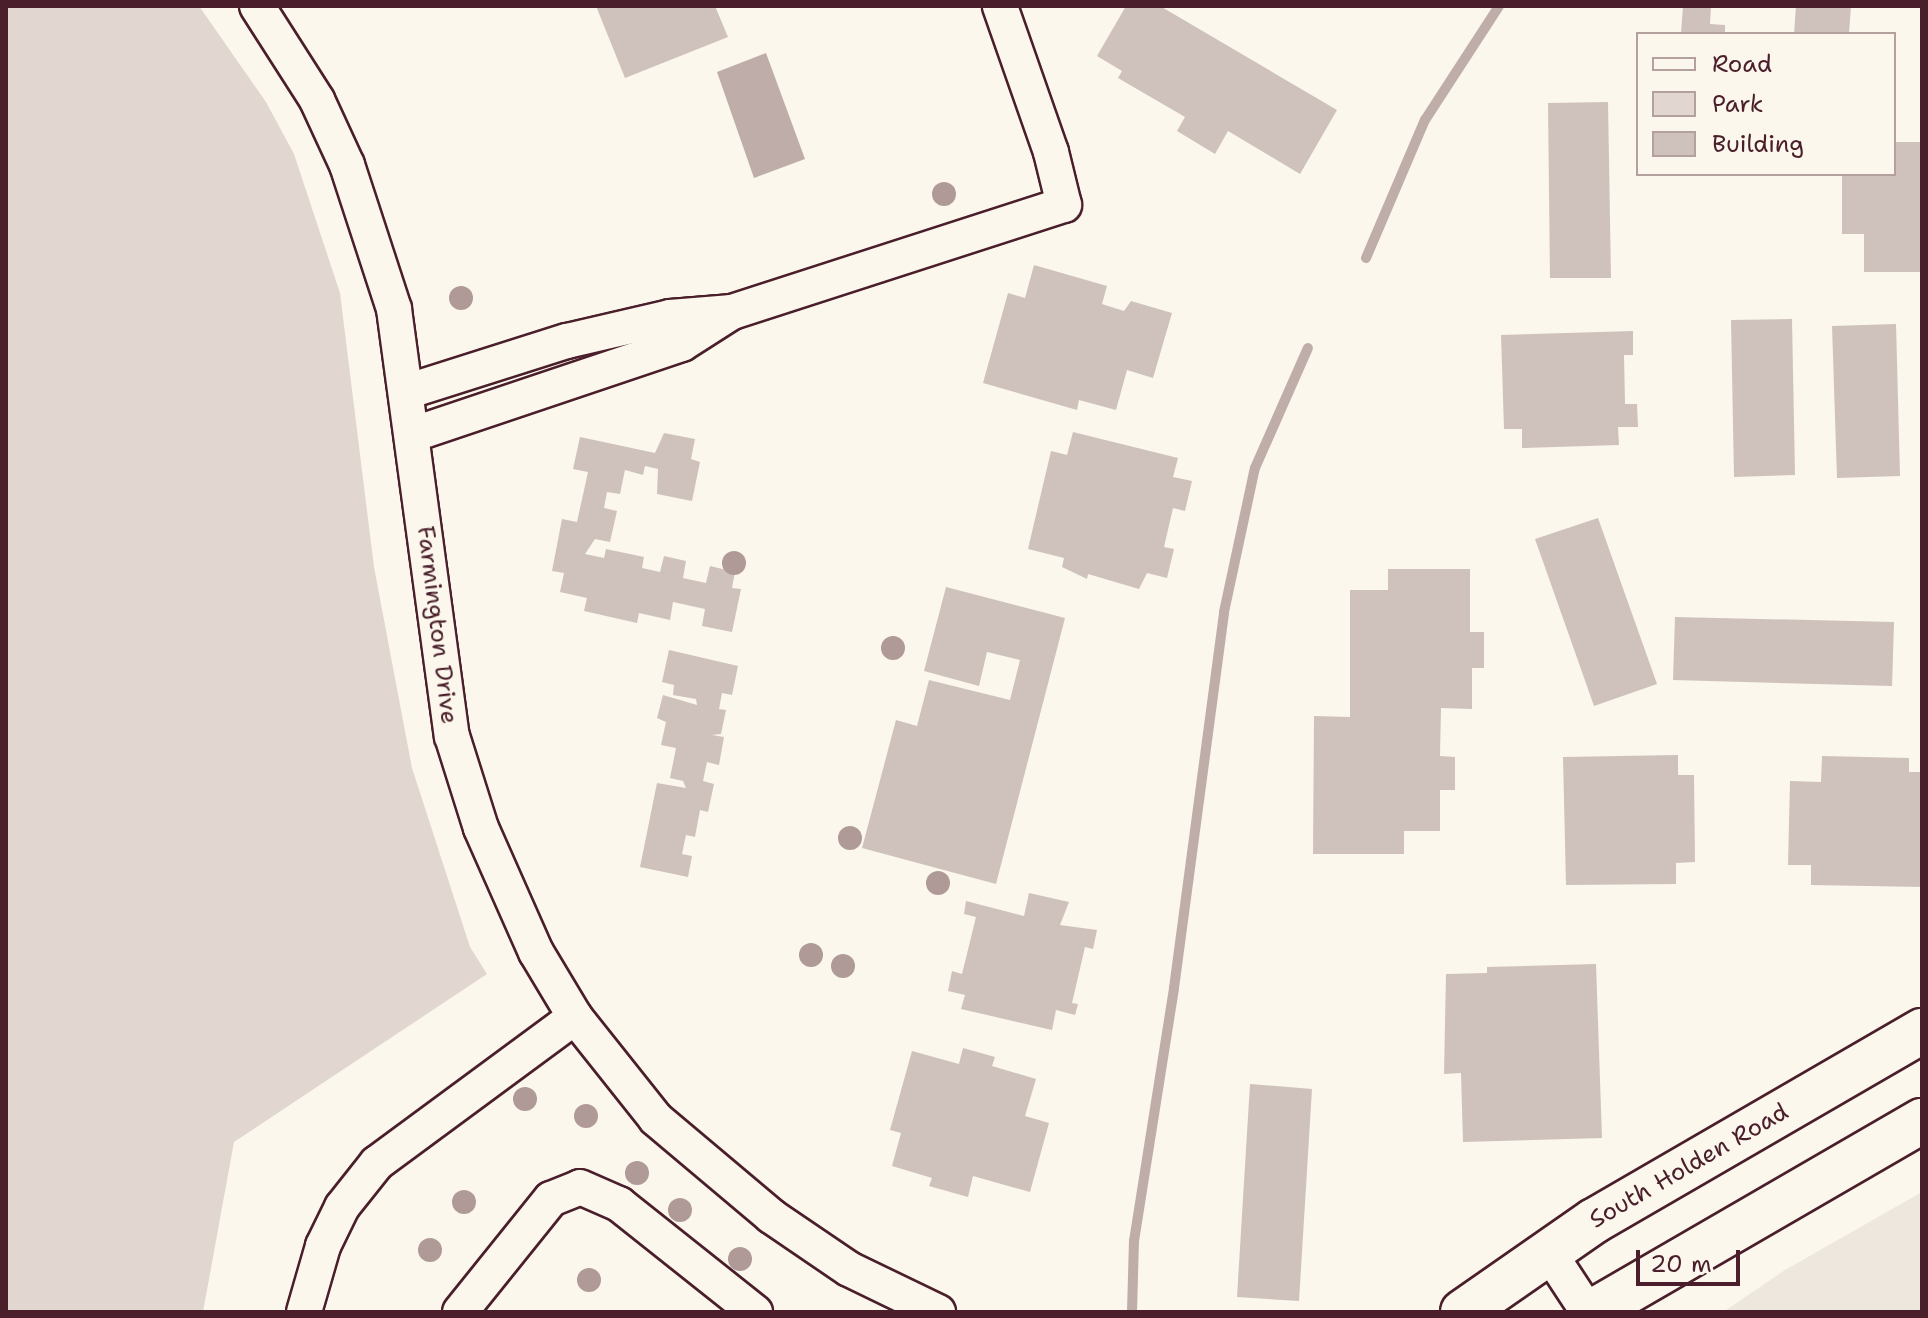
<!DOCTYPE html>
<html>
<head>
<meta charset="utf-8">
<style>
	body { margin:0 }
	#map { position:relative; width:1928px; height:1318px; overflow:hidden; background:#fbf7ec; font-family:"Shantell Sans",sans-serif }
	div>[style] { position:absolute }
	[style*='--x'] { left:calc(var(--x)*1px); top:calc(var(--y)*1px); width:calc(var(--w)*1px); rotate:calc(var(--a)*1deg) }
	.built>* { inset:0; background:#eee7de }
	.green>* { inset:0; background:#e2d7d0 }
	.water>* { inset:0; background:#bfadaa }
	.stream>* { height:10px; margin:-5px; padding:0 5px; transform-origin:5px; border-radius:5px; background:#bfadaa }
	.building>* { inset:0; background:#cfc2bc }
	.roads { filter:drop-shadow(2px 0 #4a1f2b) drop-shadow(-2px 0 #4a1f2b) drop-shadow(0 2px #4a1f2b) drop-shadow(0 -2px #4a1f2b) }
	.minor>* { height:34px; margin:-17px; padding:0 17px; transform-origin:17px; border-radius:17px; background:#fbf7ec }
	.major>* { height:44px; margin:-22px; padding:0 22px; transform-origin:22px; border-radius:22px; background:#fbf7ec }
	.trees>* { width:24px; height:24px; margin:-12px; border-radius:50%; background:#af9a98 }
	span { translate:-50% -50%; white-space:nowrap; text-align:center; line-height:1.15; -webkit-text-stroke:6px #fbf7ec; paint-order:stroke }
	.street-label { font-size:24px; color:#4a1f2b }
	.frame { position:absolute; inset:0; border:8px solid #4a1f2b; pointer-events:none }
	.legend { position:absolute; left:1636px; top:32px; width:260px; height:144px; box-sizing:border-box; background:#fbf7ec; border:2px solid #b4a19f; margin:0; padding:10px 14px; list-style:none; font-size:24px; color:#4a1f2b }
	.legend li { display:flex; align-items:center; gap:16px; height:40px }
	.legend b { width:40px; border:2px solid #b4a19f }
	.scale { position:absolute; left:1636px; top:1250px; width:104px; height:36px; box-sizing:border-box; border:4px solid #4a1f2b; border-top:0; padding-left:10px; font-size:24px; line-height:28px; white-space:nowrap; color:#4a1f2b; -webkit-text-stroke:6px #fbf7ec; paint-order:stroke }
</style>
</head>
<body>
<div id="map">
	<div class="built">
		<i style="clip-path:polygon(1922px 1192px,1922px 1312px,1723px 1312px,1785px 1270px)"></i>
	</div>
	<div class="green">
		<i style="clip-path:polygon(6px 6px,199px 6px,266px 102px,294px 154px,340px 293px,374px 567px,412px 768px,470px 947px,487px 974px,234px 1142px,203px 1312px,6px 1312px)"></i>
	</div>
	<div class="water">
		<i style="clip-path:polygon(766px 53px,805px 159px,754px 178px,717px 72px)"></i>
	</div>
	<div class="stream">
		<i style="--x:1366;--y:258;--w:150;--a:-66.9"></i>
		<i style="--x:1425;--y:120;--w:136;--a:-57"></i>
		<i style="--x:1132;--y:1312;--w:71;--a:-88.4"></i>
		<i style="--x:1134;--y:1241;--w:256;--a:-81"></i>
		<i style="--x:1174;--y:988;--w:379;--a:-82.4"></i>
		<i style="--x:1224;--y:612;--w:147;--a:-77.9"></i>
		<i style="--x:1255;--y:468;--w:131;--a:-66.2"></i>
	</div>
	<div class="building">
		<i style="clip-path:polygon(596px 6px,715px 6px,728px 37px,625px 78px)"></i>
		<i style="clip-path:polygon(1126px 6px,1160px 6px,1337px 110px,1300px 174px,1228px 131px,1215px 154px,1177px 131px,1185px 117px,1118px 78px,1122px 71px,1097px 56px)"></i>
		<i style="clip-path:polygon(1683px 6px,1711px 6px,1710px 24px,1725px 25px,1725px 34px,1681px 34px)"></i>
		<i style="clip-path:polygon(1796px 6px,1851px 6px,1849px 34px,1794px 34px)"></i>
		<i style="clip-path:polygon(1608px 102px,1611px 278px,1550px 278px,1548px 103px)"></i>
		<i style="clip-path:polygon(1894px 142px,1922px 142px,1922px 272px,1864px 272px,1864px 234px,1842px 234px,1842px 174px,1894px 174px)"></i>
		<i style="clip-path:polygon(1034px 265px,1107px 286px,1102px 304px,1124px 311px,1131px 301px,1172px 313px,1153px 378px,1127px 370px,1116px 410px,1079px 400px,1077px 410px,983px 383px,1008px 293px,1025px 298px)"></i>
		<i style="clip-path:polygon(1792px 319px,1795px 475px,1734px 477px,1731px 320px)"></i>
		<i style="clip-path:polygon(1896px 324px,1900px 476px,1837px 478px,1832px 326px)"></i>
		<i style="clip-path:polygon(1633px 331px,1633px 355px,1624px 355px,1625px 404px,1637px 404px,1638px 427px,1618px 427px,1619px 445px,1522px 448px,1522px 429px,1504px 429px,1501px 335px)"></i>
		<i style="clip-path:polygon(1073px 432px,1178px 458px,1173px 477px,1192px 481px,1185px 511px,1173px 508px,1164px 547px,1174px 549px,1167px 578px,1147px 573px,1139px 589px,1088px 574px,1087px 579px,1062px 567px,1064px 558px,1028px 549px,1051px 451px,1067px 455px)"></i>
		<i style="clip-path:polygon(664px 433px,695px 439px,691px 459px,700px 462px,692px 501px,657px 494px,658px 469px,645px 466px,643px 475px,625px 470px,620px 494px,607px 492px,604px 508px,617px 511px,610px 542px,595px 539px,585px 554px,604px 558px,606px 549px,644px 557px,642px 568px,660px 572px,664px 556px,686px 561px,683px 578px,706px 583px,710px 566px,735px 572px,732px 588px,741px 589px,732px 632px,702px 626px,705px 609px,673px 602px,670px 620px,639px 613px,637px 623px,584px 611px,587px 598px,560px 592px,564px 573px,552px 571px,562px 519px,577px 522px,588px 472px,573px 469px,580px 437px,655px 453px)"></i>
		<i style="clip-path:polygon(1598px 518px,1657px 684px,1594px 706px,1535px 539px)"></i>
		<i style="clip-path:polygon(1388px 569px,1470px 569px,1470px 632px,1484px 632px,1484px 668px,1472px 668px,1472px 709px,1441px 708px,1440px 756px,1455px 757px,1455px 790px,1440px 790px,1440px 831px,1404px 831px,1404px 854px,1313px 854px,1314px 716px,1350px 717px,1350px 590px,1388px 590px)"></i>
		<i style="clip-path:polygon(946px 587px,1065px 618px,996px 884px,862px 848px,896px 720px,917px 726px,929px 680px,1010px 700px,1020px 660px,987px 652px,979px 686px,924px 671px)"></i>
		<i style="clip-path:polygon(1675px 617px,1894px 622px,1892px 686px,1673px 680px)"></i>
		<i style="clip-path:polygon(669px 650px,738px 666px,732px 695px,722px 693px,719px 709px,726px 710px,721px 734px,712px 735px,724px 737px,719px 765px,707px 762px,703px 781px,714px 784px,708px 812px,700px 810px,695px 837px,686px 835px,682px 854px,692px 856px,688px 877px,640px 867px,657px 783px,686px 788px,683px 781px,670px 778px,676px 748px,661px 745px,666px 722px,657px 718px,663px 695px,697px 705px,696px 699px,673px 695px,674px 685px,662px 682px)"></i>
		<i style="clip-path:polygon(1678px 755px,1678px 775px,1694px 775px,1695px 862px,1676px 863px,1676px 884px,1566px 885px,1563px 757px)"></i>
		<i style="clip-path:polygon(1822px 756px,1909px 758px,1909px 772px,1922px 772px,1922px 887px,1811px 885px,1811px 865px,1788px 865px,1790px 781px,1821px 782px)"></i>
		<i style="clip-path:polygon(1029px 893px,1069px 902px,1060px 925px,1097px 930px,1093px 949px,1085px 947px,1072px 1003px,1078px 1004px,1075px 1015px,1056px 1010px,1052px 1030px,961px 1009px,965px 995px,948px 991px,952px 971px,962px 974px,976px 917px,964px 914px,966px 901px,1024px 916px)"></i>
		<i style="clip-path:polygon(1596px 964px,1602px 1138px,1463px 1142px,1461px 1073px,1444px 1074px,1446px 974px,1487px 973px,1487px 967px)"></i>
		<i style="clip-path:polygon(963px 1048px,995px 1057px,992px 1066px,1036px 1079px,1025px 1116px,1049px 1123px,1030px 1192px,973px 1176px,968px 1197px,929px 1186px,932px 1178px,892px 1166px,901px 1133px,890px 1130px,912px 1051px,959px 1064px)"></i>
		<i style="clip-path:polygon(1250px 1084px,1312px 1089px,1299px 1301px,1237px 1297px)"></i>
	</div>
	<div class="roads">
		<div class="minor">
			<i style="--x:257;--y:6;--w:112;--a:57.4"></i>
			<i style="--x:317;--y:100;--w:72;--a:65.2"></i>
			<i style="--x:347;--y:165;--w:151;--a:71.9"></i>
			<i style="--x:394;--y:309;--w:431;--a:82.3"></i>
			<i style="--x:452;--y:736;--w:96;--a:72.5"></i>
			<i style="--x:481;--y:828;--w:136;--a:66.1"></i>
			<i style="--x:536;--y:952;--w:76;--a:59"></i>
			<i style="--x:575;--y:1017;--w:130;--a:51.5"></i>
			<i style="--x:656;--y:1119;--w:150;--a:40.1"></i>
			<i style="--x:771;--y:1216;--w:94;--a:34.2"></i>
			<i style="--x:849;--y:1269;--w:99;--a:25.8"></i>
			<i style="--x:732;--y:312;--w:349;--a:-17.9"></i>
			<i style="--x:1064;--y:205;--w:55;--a:-103.8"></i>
			<i style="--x:1051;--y:152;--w:155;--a:-109.3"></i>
			<i style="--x:409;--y:391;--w:166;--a:-17.6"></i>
			<i style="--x:567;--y:341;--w:106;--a:-13.1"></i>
			<i style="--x:670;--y:317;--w:62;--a:-4.6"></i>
			<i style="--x:732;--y:312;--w:59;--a:147.4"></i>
			<i style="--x:682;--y:344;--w:282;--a:161.4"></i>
			<i style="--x:1548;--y:1251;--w:73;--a:56.7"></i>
			<i style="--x:304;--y:1312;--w:69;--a:-73.9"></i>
			<i style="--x:323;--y:1246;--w:43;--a:-64"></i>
			<i style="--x:342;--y:1207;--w:56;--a:-51.5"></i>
			<i style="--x:377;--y:1163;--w:246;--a:-36.4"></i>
			<i style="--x:460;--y:1312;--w:145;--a:-51.2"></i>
			<i style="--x:551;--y:1199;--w:31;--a:-22"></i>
			<i style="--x:580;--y:1187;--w:43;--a:23.6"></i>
			<i style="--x:619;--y:1204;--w:174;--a:38.5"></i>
		</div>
		<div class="major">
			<i style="--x:1463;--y:1312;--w:160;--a:-34.8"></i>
			<i style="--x:1594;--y:1221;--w:379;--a:-30.1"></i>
			<i style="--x:1592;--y:1312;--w:381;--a:-30.1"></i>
		</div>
	</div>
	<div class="trees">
		<i style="left:944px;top:194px"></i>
		<i style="left:461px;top:298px"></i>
		<i style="left:734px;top:563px"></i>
		<i style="left:893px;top:648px"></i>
		<i style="left:850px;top:838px"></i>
		<i style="left:938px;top:883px"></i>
		<i style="left:811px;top:955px"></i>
		<i style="left:843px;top:966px"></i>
		<i style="left:525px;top:1099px"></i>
		<i style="left:586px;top:1116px"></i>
		<i style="left:637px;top:1173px"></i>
		<i style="left:464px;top:1202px"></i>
		<i style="left:680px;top:1210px"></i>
		<i style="left:430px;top:1250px"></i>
		<i style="left:740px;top:1259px"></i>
		<i style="left:589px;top:1280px"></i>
	</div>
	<div class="street-label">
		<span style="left:437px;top:625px;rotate:83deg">Farmington Drive</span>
		<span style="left:1689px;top:1166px;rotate:-30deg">South Holden Road</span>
	</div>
	<div class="frame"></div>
	<ul class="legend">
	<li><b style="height:10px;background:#fbf7ec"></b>Road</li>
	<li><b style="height:22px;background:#e2d7d0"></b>Park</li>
	<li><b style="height:22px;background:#cfc2bc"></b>Building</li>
	</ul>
	<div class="scale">20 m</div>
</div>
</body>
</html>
